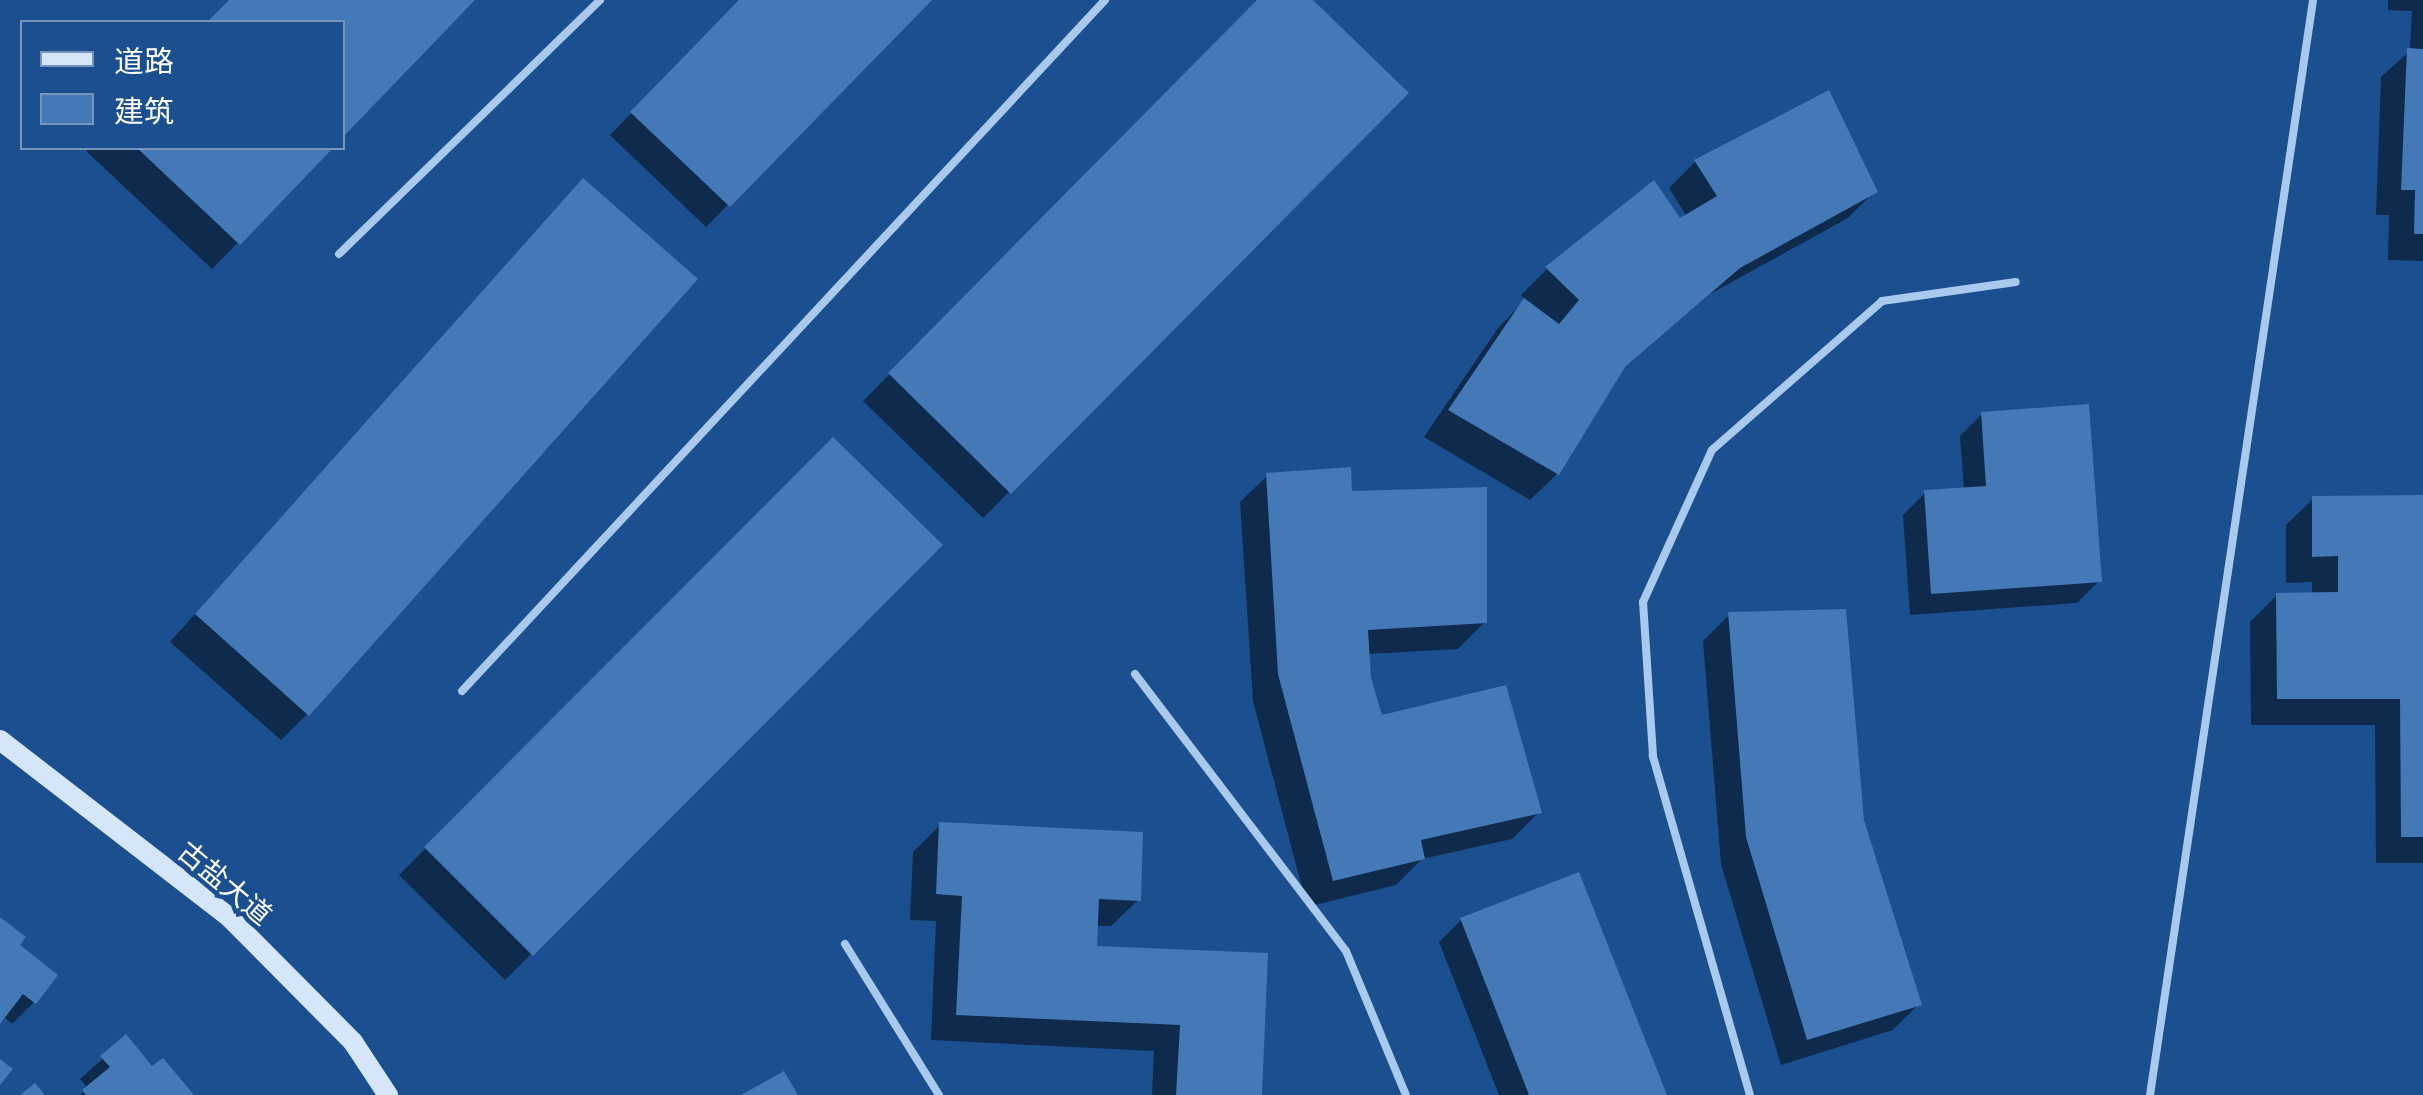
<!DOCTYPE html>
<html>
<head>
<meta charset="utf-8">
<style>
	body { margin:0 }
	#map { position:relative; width:2423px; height:1095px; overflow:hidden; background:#1b4f8f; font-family:"IBM Plex Sans","Noto Sans SC",sans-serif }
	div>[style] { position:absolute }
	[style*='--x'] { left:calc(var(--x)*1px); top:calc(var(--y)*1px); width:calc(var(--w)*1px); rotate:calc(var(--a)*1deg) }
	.shadow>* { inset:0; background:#0007 }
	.building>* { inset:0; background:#4478b7 }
	.lane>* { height:8px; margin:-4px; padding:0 4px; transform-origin:4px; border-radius:4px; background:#a9c9ee }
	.secondary>* { height:20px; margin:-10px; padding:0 10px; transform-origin:10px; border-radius:10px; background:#d6e6fa }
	span { translate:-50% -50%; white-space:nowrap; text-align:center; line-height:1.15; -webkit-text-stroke:9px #1b4f8f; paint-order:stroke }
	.street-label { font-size:28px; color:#fff }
	.legend { position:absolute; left:20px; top:20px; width:325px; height:130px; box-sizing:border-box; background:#1b4f8f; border:2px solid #7695bc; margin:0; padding:12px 18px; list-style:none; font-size:30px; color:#fff }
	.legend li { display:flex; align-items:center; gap:20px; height:50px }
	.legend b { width:50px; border:2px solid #7695bc }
</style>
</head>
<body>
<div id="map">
	<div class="shadow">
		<i style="clip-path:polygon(231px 0,472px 0,342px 22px,209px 22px)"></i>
		<i style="clip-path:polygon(742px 0,928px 0,706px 227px,610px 135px)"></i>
		<i style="clip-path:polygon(1261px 0,1310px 0,1405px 93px,983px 518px,863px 401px)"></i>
		<i style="clip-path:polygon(2388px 0,2423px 0,2423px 261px,2388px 260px,2389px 215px,2376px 215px,2381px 77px,2410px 51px,2412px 11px,2388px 10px)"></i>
		<i style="clip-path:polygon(89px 148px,330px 148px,212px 269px,86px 151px)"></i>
		<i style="clip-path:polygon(1695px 162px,1875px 191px,1848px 218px,1710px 294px,1618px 373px,1557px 474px,1530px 500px,1424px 437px,1498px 328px,1525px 300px,1521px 295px,1547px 269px,1654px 184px,1680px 221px,1687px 217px,1669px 188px)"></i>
		<i style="clip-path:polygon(583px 181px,307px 714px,281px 740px,170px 642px)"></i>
		<i style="clip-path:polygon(1982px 414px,2099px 581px,2077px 603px,1910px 615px,1903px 515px,1925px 493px,1964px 490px,1960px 436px)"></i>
		<i style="clip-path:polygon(833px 440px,939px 545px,505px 980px,399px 875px)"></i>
		<i style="clip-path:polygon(1267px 476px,1350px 493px,1485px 622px,1458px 649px,1367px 654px,1368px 678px,1380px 718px,1539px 812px,1512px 839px,1422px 859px,1396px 885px,1307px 907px,1253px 701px,1240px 502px)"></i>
		<i style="clip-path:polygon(2423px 497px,2423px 863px,2376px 863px,2375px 725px,2251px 725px,2250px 622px,2277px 595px,2312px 594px,2312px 582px,2286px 583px,2286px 525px,2313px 499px)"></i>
		<i style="clip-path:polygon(1729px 615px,1862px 821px,1919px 1004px,1893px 1030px,1781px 1065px,1721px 864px,1703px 641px)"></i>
		<i style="clip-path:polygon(940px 825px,1138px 900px,1111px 926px,1095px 926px,1094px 949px,1259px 1095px,1152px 1095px,1154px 1051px,931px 1040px,936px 921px,910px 920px,913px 852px)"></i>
		<i style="clip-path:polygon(0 920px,16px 945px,34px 1002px,12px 1024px,3px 1016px,0 1020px)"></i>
		<i style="clip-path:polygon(1461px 920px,1665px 1095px,1499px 1095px,1439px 942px)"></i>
		<i style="clip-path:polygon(126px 1038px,152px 1070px,190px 1095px,80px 1095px,88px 1088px,80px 1079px)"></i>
	</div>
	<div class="building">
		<i style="clip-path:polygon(229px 0,475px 0,342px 138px,342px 22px,207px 22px)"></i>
		<i style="clip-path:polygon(739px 0,932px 0,730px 207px,630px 112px)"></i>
		<i style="clip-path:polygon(1257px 0,1313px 0,1409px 93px,1011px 494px,888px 373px)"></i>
		<i style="clip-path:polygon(2407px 48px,2423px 49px,2423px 234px,2414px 234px,2415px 190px,2401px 190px)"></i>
		<i style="clip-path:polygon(1829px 90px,1878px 192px,1740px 268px,1625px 367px,1559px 475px,1448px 410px,1524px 298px,1559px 324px,1579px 300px,1545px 267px,1654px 180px,1680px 218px,1717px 196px,1694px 160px)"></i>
		<i style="clip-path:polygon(137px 148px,333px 148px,240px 245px)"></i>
		<i style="clip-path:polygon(583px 178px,698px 279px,309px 716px,195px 614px)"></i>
		<i style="clip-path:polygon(2089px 404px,2102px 582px,1931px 594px,1924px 490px,1986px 486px,1981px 412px)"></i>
		<i style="clip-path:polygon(833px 437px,943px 545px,533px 956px,424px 847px)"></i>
		<i style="clip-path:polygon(1351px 467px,1352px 491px,1487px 487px,1487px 623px,1368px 630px,1371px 678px,1382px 715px,1506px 685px,1542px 813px,1421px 840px,1425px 859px,1333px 881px,1278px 674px,1266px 473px)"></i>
		<i style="clip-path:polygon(2423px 495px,2423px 837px,2401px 837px,2400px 699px,2277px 699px,2276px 593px,2338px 592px,2338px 556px,2312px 557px,2312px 496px)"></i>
		<i style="clip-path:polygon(1846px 609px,1864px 820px,1922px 1005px,1807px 1040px,1746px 837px,1728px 612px)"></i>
		<i style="clip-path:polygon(939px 822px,1143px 832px,1141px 901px,1099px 899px,1097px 946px,1268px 953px,1262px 1095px,1176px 1095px,1180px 1025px,956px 1015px,962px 896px,936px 894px)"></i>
		<i style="clip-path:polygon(1579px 872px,1667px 1095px,1529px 1095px,1460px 918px)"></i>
		<i style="clip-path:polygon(0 917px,26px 937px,20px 945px,58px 975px,36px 1004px,23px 994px,0 1024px)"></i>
		<i style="clip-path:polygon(126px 1034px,152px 1066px,163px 1058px,194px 1095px,86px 1095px,82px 1090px,110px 1067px,100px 1056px)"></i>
		<i style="clip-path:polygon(0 1059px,13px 1069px,0 1085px)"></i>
		<i style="clip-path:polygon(784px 1071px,798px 1095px,741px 1095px)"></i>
		<i style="clip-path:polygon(35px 1083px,45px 1095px,20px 1095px)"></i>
	</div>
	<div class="lane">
		<i style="--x:339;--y:254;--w:364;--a:-44.2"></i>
		<i style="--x:1135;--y:674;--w:348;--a:52.7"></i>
		<i style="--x:1346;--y:951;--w:156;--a:67.4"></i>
		<i style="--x:462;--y:691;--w:944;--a:-47.06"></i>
		<i style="--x:845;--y:944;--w:178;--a:58.1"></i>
		<i style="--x:1750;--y:1095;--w:353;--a:-106"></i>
		<i style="--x:1653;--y:756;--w:154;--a:-93.7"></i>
		<i style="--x:1643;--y:602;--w:167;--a:-65.6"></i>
		<i style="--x:1712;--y:450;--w:226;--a:-41.2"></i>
		<i style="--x:1882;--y:301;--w:135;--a:-8.1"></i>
		<i style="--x:2150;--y:1095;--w:1107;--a:-81.53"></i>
	</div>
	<div class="secondary">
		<i style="--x:0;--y:740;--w:291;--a:37.7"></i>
		<i style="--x:230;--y:918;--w:175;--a:45.2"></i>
		<i style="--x:353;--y:1042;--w:64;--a:56.6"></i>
	</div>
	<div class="street-label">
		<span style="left:225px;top:883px;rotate:40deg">古盐大道</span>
	</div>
	<ul class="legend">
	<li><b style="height:12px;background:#d6e6fa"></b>道路</li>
	<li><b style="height:28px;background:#4478b7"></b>建筑</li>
	</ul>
</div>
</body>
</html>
